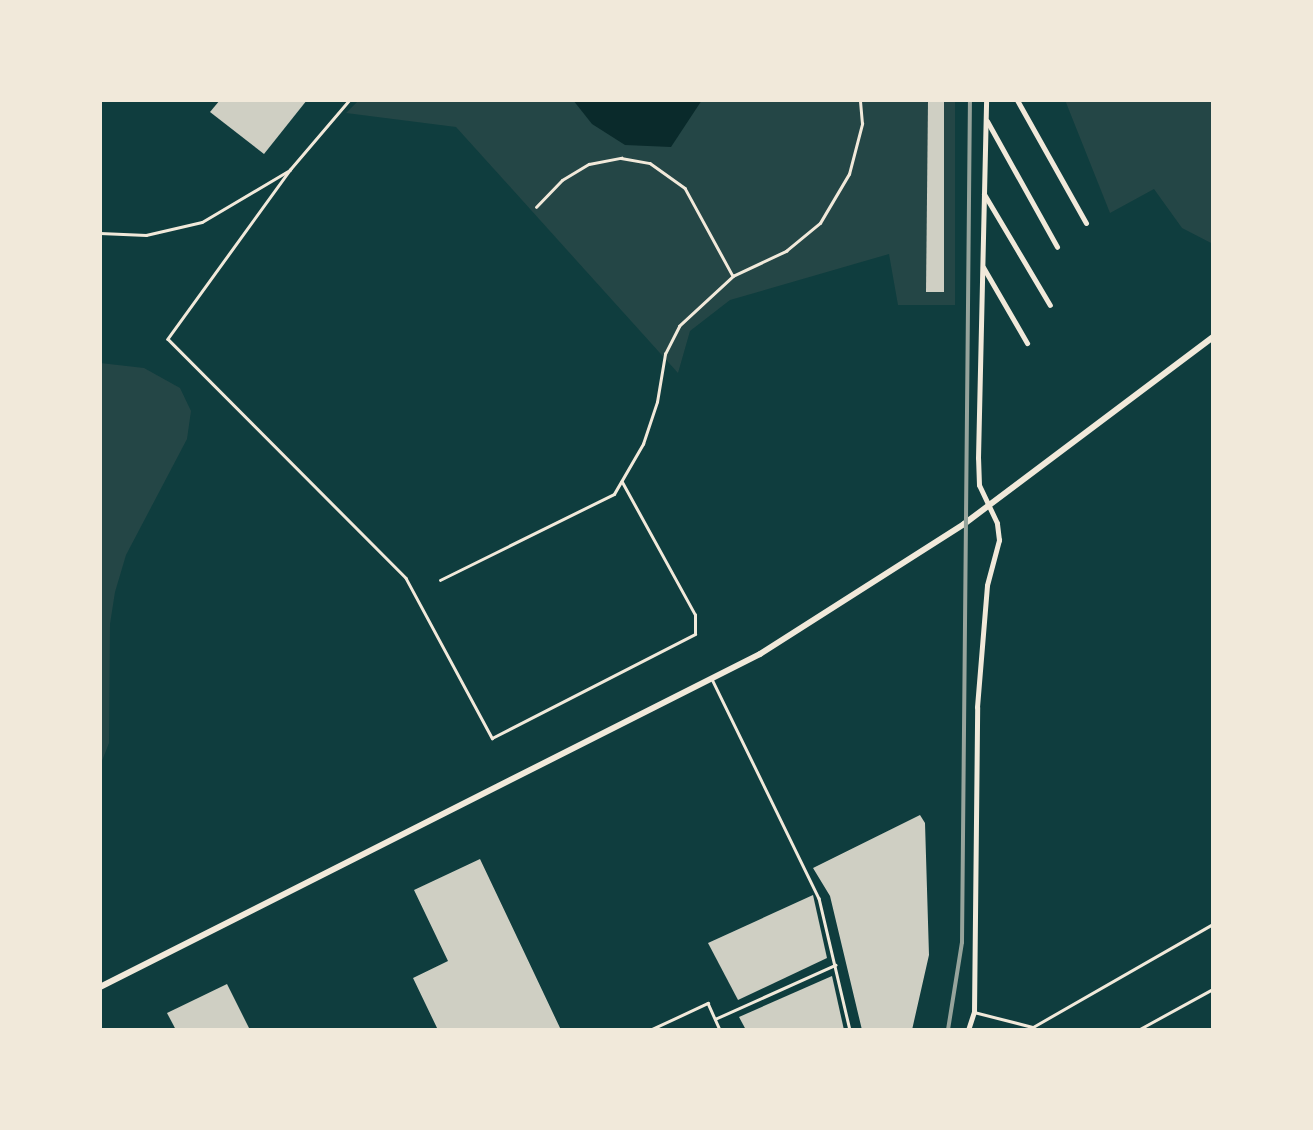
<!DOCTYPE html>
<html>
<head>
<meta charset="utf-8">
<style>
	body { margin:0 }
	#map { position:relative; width:1313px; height:1130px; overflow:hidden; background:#0f3d3e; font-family:"PT Sans",sans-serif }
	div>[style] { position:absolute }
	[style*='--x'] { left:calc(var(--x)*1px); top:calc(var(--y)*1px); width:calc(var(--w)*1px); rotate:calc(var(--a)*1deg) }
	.green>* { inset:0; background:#244646 }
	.water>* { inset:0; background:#0a2a2b }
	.building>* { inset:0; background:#cfcfc3 }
	.service>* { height:2.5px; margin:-1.25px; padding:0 1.25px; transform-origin:1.25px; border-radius:1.25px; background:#f1e9da }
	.minor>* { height:5px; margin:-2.5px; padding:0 2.5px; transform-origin:2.5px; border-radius:2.5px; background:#f1e9da }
	.tertiary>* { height:6px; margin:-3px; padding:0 3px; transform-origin:3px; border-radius:3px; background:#f1e9da }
	.rail>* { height:3.5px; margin:-1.75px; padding:0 1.75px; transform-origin:1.75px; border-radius:1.75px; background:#97a49c }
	span { translate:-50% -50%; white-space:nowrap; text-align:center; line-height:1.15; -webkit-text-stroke:7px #f1e9da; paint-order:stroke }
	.frame { position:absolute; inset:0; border:102px solid #f1e9da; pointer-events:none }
</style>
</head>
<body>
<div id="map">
	<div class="green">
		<i style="clip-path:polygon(359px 100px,955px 100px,955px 305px,898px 305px,889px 254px,730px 300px,690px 331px,678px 373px,456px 127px,346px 113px)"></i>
		<i style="clip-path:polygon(1065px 100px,1213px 100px,1213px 244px,1182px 228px,1154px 189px,1110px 213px)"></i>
		<i style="clip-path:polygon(100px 363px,144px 368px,180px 388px,191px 411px,187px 439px,126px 555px,115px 592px,110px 624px,109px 743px,100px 766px)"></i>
	</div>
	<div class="water">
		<i style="clip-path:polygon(573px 100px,702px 100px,671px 147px,625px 145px,592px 124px)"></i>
	</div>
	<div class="building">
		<i style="clip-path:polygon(220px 100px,307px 100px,264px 154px,210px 112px)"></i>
		<i style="clip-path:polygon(928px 100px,944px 100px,944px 292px,926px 292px)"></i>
		<i style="clip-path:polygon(920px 815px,925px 823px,929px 955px,912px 1030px,862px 1030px,830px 896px,813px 868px)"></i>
		<i style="clip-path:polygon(480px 859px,561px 1030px,438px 1030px,413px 978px,448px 961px,414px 890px)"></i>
		<i style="clip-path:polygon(813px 895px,827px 958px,738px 1000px,708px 943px)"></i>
		<i style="clip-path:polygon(832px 976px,844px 1030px,746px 1030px,739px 1017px)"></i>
		<i style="clip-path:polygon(227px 984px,250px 1030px,176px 1030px,167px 1013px)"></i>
	</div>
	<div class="service">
		<i style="--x:350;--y:100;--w:91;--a:130.5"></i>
		<i style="--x:291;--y:169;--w:210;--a:125.9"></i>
		<i style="--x:168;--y:339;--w:337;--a:45.1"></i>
		<i style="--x:406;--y:578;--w:182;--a:61.7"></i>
		<i style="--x:492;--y:738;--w:228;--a:-27.1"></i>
		<i style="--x:695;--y:634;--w:19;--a:-90"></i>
		<i style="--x:695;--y:615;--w:152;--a:-118.8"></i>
		<i style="--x:536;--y:207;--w:37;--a:-46"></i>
		<i style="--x:562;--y:180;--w:31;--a:-31"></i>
		<i style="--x:589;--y:164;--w:33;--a:-11"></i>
		<i style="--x:621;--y:158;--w:29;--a:10"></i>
		<i style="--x:650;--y:163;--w:43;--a:35.5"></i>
		<i style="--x:685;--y:188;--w:100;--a:61.4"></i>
		<i style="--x:100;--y:233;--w:46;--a:2.5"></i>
		<i style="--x:146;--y:235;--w:57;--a:-13.1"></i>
		<i style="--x:202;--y:222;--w:102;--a:-30.6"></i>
		<i style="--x:440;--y:580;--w:194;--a:-26.3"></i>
		<i style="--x:614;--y:494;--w:58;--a:-59.9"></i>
		<i style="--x:643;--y:444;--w:44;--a:-71.6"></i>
		<i style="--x:657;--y:402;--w:49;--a:-80.5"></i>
		<i style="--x:665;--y:354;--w:31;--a:-63"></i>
		<i style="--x:679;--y:326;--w:74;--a:-42.8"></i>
		<i style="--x:733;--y:276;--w:59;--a:-25.3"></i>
		<i style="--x:786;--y:251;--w:44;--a:-39.5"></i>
		<i style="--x:820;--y:223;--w:57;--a:-59.4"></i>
		<i style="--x:849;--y:174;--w:52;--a:-75.4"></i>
		<i style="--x:862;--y:124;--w:24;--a:-95"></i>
		<i style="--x:712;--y:679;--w:244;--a:64"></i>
		<i style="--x:819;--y:898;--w:136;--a:76.8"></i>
		<i style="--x:974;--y:1012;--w:61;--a:14.3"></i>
		<i style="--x:1033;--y:1027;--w:207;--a:-29.8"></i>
		<i style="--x:715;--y:1019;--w:132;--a:-24.2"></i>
		<i style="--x:650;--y:1030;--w:64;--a:-25"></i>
		<i style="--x:708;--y:1003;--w:30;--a:66"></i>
		<i style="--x:1138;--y:1030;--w:85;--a:-28.7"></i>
	</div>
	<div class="minor">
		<i style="--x:1017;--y:100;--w:141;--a:60.7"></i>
		<i style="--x:987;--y:121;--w:144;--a:60.9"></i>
		<i style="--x:984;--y:194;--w:129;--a:59.3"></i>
		<i style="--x:983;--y:267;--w:88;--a:59.9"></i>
		<i style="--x:968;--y:1030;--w:19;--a:-72"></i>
		<i style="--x:974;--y:1012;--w:305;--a:-89.4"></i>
		<i style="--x:977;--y:707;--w:122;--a:-85.3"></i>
		<i style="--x:987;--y:585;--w:47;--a:-75.1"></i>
		<i style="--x:999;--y:540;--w:17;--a:-97"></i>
		<i style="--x:997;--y:523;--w:42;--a:-115.3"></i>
		<i style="--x:979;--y:485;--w:27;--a:-92"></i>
		<i style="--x:978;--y:458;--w:358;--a:-88.7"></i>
	</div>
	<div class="tertiary">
		<i style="--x:100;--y:987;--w:739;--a:-26.77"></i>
		<i style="--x:760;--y:654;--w:242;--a:-32.5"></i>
		<i style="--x:964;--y:524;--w:311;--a:-36.9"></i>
	</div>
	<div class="rail">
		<i style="--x:948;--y:1030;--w:88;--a:-80.9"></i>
		<i style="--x:962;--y:943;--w:843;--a:-89.46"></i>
	</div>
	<div class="frame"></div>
</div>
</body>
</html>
